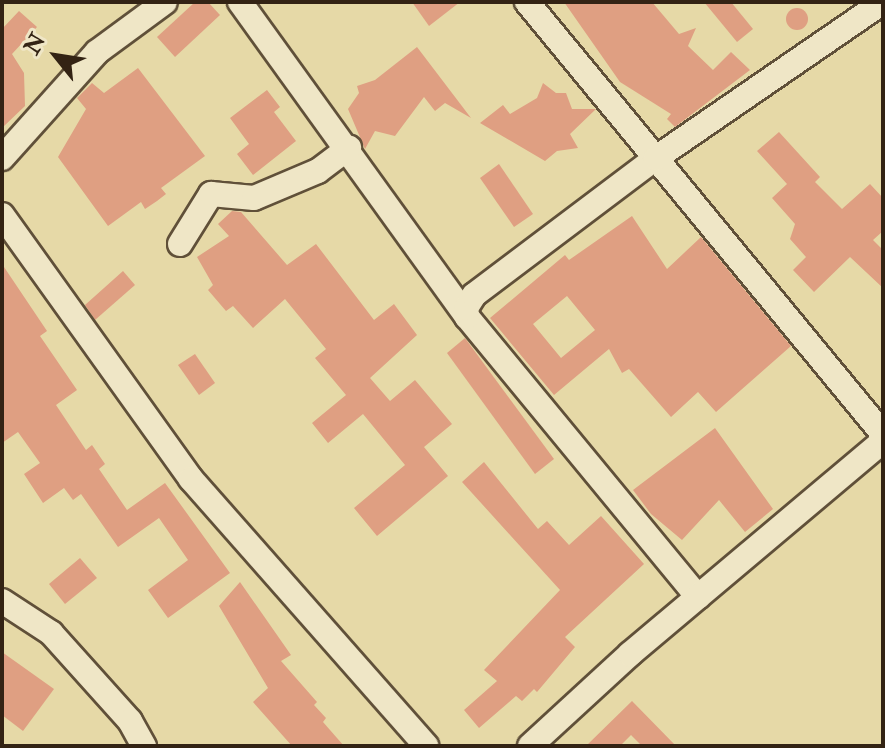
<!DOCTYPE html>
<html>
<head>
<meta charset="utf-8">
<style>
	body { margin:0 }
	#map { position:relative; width:885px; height:748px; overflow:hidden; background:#e6d9a7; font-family:"IM FELL Double Pica",serif }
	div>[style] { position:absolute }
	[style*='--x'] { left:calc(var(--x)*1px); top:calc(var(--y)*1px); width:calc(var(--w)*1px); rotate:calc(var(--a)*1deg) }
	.building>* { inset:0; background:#df9f82 }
	.round { border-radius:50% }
	.roads { filter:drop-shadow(2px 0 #605039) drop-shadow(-2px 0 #605039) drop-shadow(0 2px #605039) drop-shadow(0 -2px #605039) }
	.street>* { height:24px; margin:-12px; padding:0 12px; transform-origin:12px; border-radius:12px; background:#efe6c6 }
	span { translate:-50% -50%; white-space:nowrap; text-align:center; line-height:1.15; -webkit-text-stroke:7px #efe6c6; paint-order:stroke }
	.frame { position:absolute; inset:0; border:4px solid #332314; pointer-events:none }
	.north { position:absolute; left:16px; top:16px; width:80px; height:80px; -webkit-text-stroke:6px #efe6c6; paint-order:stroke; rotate:300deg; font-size:22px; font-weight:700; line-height:32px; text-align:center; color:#332314 }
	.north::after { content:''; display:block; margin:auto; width:28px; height:36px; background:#332314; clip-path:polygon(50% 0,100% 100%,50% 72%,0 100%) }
</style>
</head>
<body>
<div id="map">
	<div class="building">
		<i style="clip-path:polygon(195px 2px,208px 2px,220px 15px,175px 57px,157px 37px)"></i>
		<i style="clip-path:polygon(412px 2px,460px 2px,429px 26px)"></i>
		<i style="clip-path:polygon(564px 2px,652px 2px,679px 34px,696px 28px,688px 46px,713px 70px,731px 52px,750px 70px,675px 127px,667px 119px,671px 114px,620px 82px)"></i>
		<i style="clip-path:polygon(704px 2px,731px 2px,753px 29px,737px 42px)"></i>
		<i class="round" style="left:786px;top:8px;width:22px;height:22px"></i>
		<i style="clip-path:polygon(19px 11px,37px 27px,12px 54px,24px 73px,25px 106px,2px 128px,2px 29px)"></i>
		<i style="clip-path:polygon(417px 47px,471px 118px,445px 103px,435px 111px,424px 97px,395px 136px,375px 131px,365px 149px,348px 109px,359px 93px,357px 86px,375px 80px)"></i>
		<i style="clip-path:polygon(138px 68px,205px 156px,161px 188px,166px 194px,157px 201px,145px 209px,141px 202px,108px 226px,58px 157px,86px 109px,77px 98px,92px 83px,104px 93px)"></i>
		<i style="clip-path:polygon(543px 83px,556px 93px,566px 93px,572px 109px,596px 109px,570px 134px,578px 148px,557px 151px,545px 161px,480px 123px,503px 105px,510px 114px,537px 98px)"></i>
		<i style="clip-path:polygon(267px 90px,280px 107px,274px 112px,296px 141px,253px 175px,237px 154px,249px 144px,230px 118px)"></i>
		<i style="clip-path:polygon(779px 132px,820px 177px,815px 182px,842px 209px,870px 184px,883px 198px,883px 231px,873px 240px,883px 250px,883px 288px,850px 257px,814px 292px,793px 270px,806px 257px,790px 239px,795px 224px,772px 198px,787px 184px,757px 151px)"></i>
		<i style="clip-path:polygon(499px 164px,533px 214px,514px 227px,480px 178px)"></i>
		<i style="clip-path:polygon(232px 211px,241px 212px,287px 265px,316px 244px,374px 320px,394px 304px,417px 335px,370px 378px,390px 401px,415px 380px,452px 424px,424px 447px,448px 476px,377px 536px,354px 508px,405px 465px,363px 414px,328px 443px,312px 423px,346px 395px,315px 358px,326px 349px,285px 299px,253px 328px,233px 306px,226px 311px,208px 290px,213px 285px,197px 257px,229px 236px,218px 224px)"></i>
		<i style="clip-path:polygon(evenodd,632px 216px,667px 269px,701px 237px,791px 346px,716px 412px,698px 392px,671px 417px,629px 369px,622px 373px,609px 349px,554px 395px,490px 318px,565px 255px,569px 260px,632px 216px,567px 296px,595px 330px,561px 358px,533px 324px,567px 296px)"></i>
		<i style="clip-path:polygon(2px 264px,47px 331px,40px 336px,77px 390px,56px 405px,86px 450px,92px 445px,105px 464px,99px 469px,127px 510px,165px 483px,230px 573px,168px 618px,148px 590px,188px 560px,159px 518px,118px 547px,81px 494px,73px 500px,64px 488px,43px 503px,24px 474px,40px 463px,18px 432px,2px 443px)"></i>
		<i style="clip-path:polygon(123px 271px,135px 285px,95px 320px,85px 305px)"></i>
		<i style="clip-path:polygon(465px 338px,554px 459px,535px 474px,447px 353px)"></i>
		<i style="clip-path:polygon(195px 354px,215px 383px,199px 395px,178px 365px)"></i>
		<i style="clip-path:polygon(715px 428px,773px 509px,745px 532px,719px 500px,682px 540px,651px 514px,633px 490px)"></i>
		<i style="clip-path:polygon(484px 462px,538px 529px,547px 521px,569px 545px,601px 516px,644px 564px,565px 637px,575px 647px,537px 692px,534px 689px,522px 701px,516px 696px,479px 728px,464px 710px,497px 681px,484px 670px,560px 590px,462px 482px)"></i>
		<i style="clip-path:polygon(80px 558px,97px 578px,65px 604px,49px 584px)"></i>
		<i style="clip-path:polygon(240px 582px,291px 655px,281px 661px,317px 702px,314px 705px,326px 718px,323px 722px,344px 746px,292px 746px,253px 702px,268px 688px,219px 606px)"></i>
		<i style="clip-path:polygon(2px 652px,54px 689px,23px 731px,2px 715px)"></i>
		<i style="clip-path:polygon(632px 701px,676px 746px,642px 746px,631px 735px,620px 746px,586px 746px)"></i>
	</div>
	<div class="roads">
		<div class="street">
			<i style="--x:240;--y:2;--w:388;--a:54.2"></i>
			<i style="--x:527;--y:2;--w:560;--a:50.51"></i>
			<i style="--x:2;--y:158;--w:142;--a:-48.1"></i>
			<i style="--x:97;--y:52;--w:84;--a:-36.3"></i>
			<i style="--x:2;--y:215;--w:325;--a:54.4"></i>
			<i style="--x:191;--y:479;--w:356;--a:48.6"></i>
			<i style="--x:180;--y:244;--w:59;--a:-58.2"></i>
			<i style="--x:211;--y:194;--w:43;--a:5.3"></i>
			<i style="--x:254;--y:198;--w:69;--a:-22.9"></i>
			<i style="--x:318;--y:171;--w:39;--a:-37"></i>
			<i style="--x:698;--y:597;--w:363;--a:-129.5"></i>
			<i style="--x:467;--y:317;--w:9;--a:-96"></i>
			<i style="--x:466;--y:308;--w:15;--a:-58"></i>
			<i style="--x:474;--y:295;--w:228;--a:-37"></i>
			<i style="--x:656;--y:158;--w:275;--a:-34.5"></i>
			<i style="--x:2;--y:601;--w:59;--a:33.1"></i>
			<i style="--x:51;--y:633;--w:118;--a:48.1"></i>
			<i style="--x:130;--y:721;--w:29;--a:61"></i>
			<i style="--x:530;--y:746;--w:136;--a:-42.6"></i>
			<i style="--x:630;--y:654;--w:331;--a:-40.1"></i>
		</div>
	</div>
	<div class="frame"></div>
	<div class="north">N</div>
</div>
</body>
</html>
